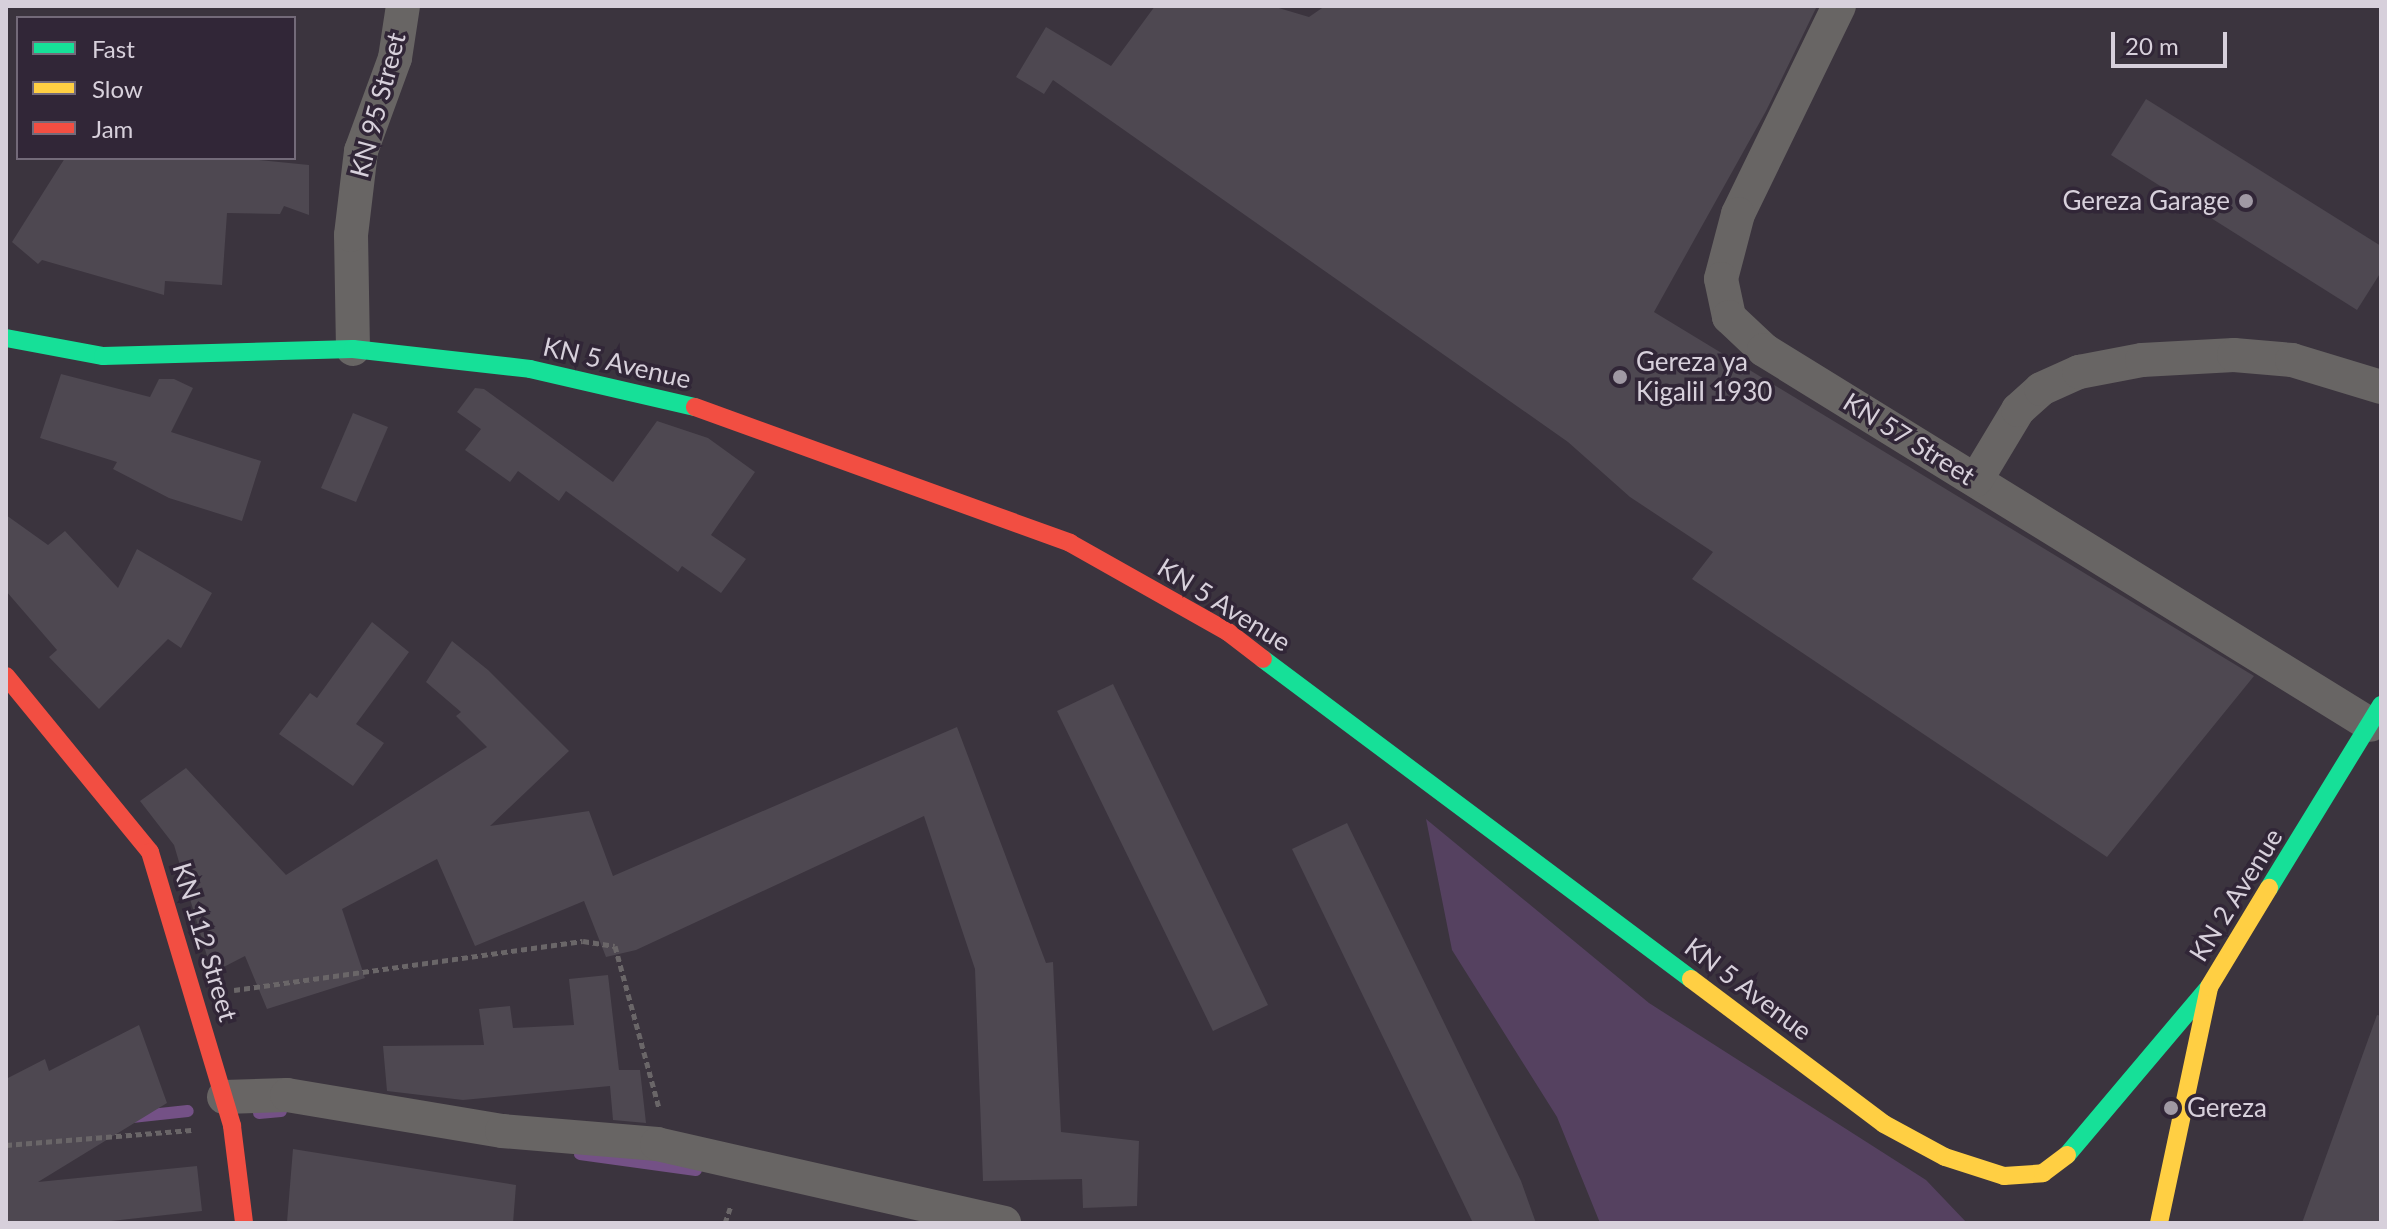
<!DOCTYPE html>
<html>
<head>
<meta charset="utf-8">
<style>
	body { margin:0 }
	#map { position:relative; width:2387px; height:1229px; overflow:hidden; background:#3b343e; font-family:Lato,sans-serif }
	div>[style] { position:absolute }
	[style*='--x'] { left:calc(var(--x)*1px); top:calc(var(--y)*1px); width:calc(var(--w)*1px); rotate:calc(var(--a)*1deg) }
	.green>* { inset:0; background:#554160 }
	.stream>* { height:12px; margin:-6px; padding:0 6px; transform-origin:6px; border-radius:6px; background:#745186 }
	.building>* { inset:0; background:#4e4851 }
	.path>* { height:5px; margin-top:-2.5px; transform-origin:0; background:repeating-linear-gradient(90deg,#6a6668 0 6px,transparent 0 10px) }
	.street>* { height:34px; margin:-17px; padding:0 17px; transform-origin:17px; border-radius:17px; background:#686564 }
	.fast>* { height:18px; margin:-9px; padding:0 9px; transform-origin:9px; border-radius:9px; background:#16e098 }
	.slow>* { height:18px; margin:-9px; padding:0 9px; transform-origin:9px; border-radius:9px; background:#ffcf43 }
	.jam>* { height:18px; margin:-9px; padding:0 9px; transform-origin:9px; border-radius:9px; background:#f24e42 }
	.dots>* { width:22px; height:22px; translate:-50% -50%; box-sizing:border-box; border:4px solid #312637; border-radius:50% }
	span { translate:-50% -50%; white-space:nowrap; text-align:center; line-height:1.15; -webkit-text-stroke:7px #312637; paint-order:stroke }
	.street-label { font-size:26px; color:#d7d0db }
	.poi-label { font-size:26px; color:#d7d0db }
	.right { translate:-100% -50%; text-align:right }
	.left { translate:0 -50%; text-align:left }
	.frame { position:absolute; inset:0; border:8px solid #d7d0db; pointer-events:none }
	.legend { position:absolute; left:16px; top:16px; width:280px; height:144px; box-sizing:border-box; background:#312637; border:2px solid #736a79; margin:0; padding:10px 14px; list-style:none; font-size:24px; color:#d7d0db }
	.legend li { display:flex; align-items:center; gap:16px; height:40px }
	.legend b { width:40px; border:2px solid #736a79 }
	.scale { position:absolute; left:2111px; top:32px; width:116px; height:36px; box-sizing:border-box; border:4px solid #d7d0db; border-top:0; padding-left:10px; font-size:24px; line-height:28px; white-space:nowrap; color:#d7d0db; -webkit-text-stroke:6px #312637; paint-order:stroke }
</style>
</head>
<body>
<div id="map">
	<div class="green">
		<i style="clip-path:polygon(1426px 819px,1649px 1003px,1926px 1180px,1967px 1223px,1600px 1223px,1557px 1117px,1452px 950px)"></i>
	</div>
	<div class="stream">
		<i style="--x:259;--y:1113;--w:22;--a:-5"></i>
		<i style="--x:132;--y:1117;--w:56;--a:-6.1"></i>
		<i style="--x:580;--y:1154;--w:117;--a:7.9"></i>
	</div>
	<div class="building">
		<i style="clip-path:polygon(1155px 6px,1272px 6px,1309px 17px,1325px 6px,1817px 6px,1766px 111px,1654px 312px,2254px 676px,2107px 857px,1692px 579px,1713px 552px,1630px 497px,1568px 442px,1053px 80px,1044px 94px,1016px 77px,1046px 27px,1111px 66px)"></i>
		<i style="clip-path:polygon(2146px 99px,2381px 246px,2381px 272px,2357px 310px,2111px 155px)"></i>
		<i style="clip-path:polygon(65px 158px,239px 158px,309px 165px,309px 215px,284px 206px,280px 214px,227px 213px,222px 285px,165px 281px,164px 295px,42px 260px,38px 264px,12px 242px)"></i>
		<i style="clip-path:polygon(61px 374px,150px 397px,159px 379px,174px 379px,193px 388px,171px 432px,261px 461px,242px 521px,169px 498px,113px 469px,117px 462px,40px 438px)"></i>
		<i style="clip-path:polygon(475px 388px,484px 389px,613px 482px,657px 421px,708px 438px,755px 472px,711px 535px,746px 559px,721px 593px,682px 566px,678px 572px,566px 491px,559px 501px,518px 471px,510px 482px,465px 450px,481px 429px,457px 412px)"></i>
		<i style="clip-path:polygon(353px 413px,388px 427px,356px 502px,321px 488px)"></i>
		<i style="clip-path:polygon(6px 515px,48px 545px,65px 531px,118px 588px,137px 549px,212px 593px,181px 648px,168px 639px,99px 709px,49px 657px,57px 650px,6px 591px)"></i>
		<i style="clip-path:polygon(372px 622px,409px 652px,356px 724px,384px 743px,353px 786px,279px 734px,310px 693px,317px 698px)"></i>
		<i style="clip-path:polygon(452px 641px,488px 670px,569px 751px,490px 826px,589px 811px,613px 876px,957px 727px,1046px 963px,1053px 962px,1061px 1132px,1139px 1141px,1137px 1206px,1083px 1208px,1082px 1179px,983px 1181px,975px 969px,924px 816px,636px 950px,606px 957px,584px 901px,475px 946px,437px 859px,342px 909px,365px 978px,267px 1009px,245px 956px,212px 973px,174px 845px,140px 801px,186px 768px,286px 875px,487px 747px,456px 716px,461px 712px,426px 682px)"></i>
		<i style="clip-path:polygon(1113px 684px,1268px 1005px,1213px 1031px,1057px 711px)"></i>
		<i style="clip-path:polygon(1347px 823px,1521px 1181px,1536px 1223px,1473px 1223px,1292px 849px)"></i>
		<i style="clip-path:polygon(608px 975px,619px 1070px,640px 1070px,646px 1123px,613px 1120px,610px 1086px,463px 1100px,387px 1091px,383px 1046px,484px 1045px,479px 1009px,510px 1006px,513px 1028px,574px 1025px,569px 979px)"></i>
		<i style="clip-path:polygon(2377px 1015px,2381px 1016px,2381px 1223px,2302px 1223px)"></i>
		<i style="clip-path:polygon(139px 1025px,167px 1103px,38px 1182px,197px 1166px,202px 1211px,93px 1223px,6px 1223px,6px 1079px,45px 1059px,49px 1071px)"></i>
		<i style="clip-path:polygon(293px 1149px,516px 1185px,513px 1223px,287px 1222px)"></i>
	</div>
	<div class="path">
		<i style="--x:234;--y:990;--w:352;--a:-8"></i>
		<i style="--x:583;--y:941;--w:32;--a:9"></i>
		<i style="--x:615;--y:946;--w:168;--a:74.8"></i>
		<i style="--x:6;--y:1145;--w:186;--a:-4.6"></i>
		<i style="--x:725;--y:1223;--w:18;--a:-71"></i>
	</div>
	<div class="street">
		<i style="--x:1839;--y:6;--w:231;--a:115.9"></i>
		<i style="--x:1738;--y:214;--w:67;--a:104.7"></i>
		<i style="--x:1721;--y:279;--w:39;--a:78"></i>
		<i style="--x:1729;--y:317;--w:48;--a:43.3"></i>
		<i style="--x:1764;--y:350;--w:713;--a:31.71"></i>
		<i style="--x:353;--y:349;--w:114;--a:-91"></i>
		<i style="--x:351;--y:235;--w:85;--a:-83.2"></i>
		<i style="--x:361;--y:151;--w:99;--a:-69.9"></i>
		<i style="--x:395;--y:58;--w:53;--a:-81.3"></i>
		<i style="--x:1976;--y:480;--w:82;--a:-59"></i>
		<i style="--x:2018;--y:410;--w:31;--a:-42"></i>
		<i style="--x:2041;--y:389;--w:42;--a:-24.1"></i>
		<i style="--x:2079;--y:372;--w:64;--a:-10.8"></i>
		<i style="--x:2142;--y:360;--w:92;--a:-3.1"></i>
		<i style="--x:2234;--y:355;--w:58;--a:4.9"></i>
		<i style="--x:2292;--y:360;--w:93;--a:16.9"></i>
		<i style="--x:224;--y:1097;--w:63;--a:-1.8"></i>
		<i style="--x:287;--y:1095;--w:218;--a:9.5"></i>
		<i style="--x:502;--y:1131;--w:156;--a:4.8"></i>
		<i style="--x:657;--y:1144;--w:356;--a:12.8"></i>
	</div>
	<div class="fast">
		<i style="--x:6;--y:338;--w:99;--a:10.5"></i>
		<i style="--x:103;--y:356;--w:250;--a:-1.6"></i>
		<i style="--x:353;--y:349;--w:178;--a:6.4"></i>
		<i style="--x:530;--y:369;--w:169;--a:13"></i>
		<i style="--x:1263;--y:659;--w:534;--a:36.78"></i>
		<i style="--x:2269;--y:888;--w:215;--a:-58.5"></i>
		<i style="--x:2067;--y:1155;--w:220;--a:-49.8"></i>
	</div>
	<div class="slow">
		<i style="--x:1691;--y:979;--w:241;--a:36.9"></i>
		<i style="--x:1884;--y:1124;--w:69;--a:28.4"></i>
		<i style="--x:1945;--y:1157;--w:62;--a:17.9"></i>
		<i style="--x:2004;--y:1176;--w:39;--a:-4"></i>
		<i style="--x:2043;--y:1173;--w:30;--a:-37"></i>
		<i style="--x:2159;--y:1223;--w:241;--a:-78"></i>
		<i style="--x:2209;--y:987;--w:116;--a:-58.8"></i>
	</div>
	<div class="jam">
		<i style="--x:695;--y:407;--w:399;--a:19.9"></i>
		<i style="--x:1070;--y:543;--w:181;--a:29.4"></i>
		<i style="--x:1228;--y:632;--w:44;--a:37.6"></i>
		<i style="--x:6;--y:676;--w:227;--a:50.7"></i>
		<i style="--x:150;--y:852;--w:286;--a:73.3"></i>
		<i style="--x:232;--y:1126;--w:98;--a:82.9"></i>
	</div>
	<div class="dots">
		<i style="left:2246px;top:201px;background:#a099a4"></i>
		<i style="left:1620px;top:377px;background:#a099a4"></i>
		<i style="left:2171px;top:1108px;background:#a099a4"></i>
	</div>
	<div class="street-label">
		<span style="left:378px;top:105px;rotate:-75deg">KN 95 Street</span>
		<span style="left:617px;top:363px;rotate:13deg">KN 5 Avenue</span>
		<span style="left:1909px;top:439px;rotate:32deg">KN 57 Street</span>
		<span style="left:1224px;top:605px;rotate:32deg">KN 5 Avenue</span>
		<span style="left:2236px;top:895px;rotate:-58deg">KN 2 Avenue</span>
		<span style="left:205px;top:942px;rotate:73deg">KN 112 Street</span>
		<span style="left:1748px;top:989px;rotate:37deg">KN 5 Avenue</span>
	</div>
	<div class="poi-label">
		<span class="right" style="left:2230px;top:201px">Gereza Garage</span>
		<span class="left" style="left:1636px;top:377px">Gereza ya<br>KigaliI 1930</span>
		<span class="left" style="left:2187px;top:1108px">Gereza</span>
	</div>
	<div class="frame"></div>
	<ul class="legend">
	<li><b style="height:10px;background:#16e098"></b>Fast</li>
	<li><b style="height:10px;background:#ffcf43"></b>Slow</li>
	<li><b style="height:10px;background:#f24e42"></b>Jam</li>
	</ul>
	<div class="scale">20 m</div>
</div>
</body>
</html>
